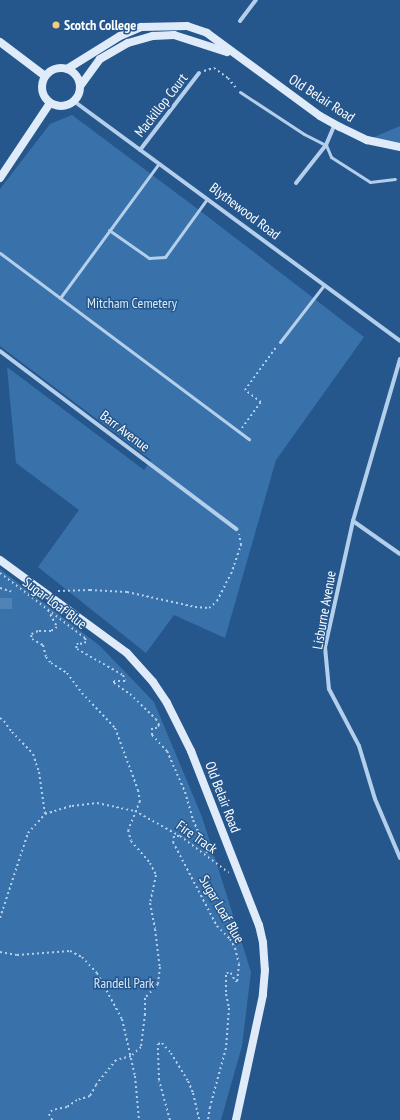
<!DOCTYPE html>
<style>
body{margin:0}
#map{position:relative;width:400px;height:1120px;overflow:hidden;background:#25578d;font-family:"PT Sans Narrow",sans-serif}
div>[style]{position:absolute}
.green>*{inset:0;background:#3972aa}
.building>*{inset:0;background:#5183b6}
.path>*{height:2px;margin-top:-1px;transform-origin:0;background:repeating-linear-gradient(90deg,#b4cfeb 0 2px,transparent 0 5px)}
.lane>*{height:3px;margin:-1.5px;padding:0 1.5px;transform-origin:1.5px;border-radius:1.5px;background:#b4cfeb}
.street>*{height:4px;margin:-2px;padding:0 2px;transform-origin:2px;border-radius:2px;background:#b4cfeb}
.secondary>*{height:8px;margin:-4px;padding:0 4px;transform-origin:4px;border-radius:4px;background:#dfebf9}
.secondary>.ring{margin:-4px;padding:0;box-sizing:content-box;background:none;border:8px solid #dfebf9;border-radius:50%}
.dots>*{width:11px;height:11px;translate:-50% -50%;box-sizing:border-box;border:2px solid #25578d;border-radius:50%}
span{translate:-50% -50%;white-space:nowrap;text-align:center;line-height:1.15;-webkit-text-stroke:3px #25578d;paint-order:stroke}
.poi-label{font-size:14px;color:#fff;font-weight:700}
.left{translate:0 -50%;text-align:left}
.street-label{font-size:14px;color:#fff}
.park-label{font-size:14px;color:#d9e9f8}
</style>
<div id="map">
<div class="green">
<i style="clip-path:polygon(72px 115px,199px 210px,364px 337px,276px 460px,225px 638px,174px 615px,146px 653px,38px 567px,79px 510px,16px 463px,7px 367px,144px 470px,151px 460px,0 346px,0 189px,50px 124px)"></i>
<i style="clip-path:polygon(400px 126px,400px 147px,367px 140px)"></i>
<i style="clip-path:polygon(0 569px,100px 646px,154px 702px,202px 817px,251px 972px,242px 1046px,221px 1120px,0 1120px)"></i>
</div>
<div class="building">
<i style="clip-path:polygon(0 598px,12px 598px,12px 609px,0 609px)"></i>
</div>
<div class="path">
<i style="left:204px;top:71px;width:10px;rotate:-17deg"></i>
<i style="left:214px;top:68px;width:17px;rotate:36deg"></i>
<i style="left:228px;top:78px;width:14px;rotate:51deg"></i>
<i style="left:242px;top:428px;width:32px;rotate:-54deg"></i>
<i style="left:261px;top:402px;width:20px;rotate:-143deg"></i>
<i style="left:245px;top:390px;width:54px;rotate:-54deg"></i>
<i style="left:0;top:573px;width:107px;rotate:37.4deg"></i>
<i style="left:85px;top:638px;width:4px;rotate:76deg"></i>
<i style="left:86px;top:642px;width:4px;rotate:153deg"></i>
<i style="left:82px;top:644px;width:4px;rotate:-166deg"></i>
<i style="left:78px;top:643px;width:4px;rotate:124deg"></i>
<i style="left:76px;top:646px;width:3px;rotate:72deg"></i>
<i style="left:77px;top:649px;width:53px;rotate:29.5deg"></i>
<i style="left:123px;top:675px;width:6px;rotate:72deg"></i>
<i style="left:125px;top:681px;width:11px;rotate:180deg"></i>
<i style="left:114px;top:681px;width:2px;rotate:90deg"></i>
<i style="left:114px;top:683px;width:19px;rotate:35deg"></i>
<i style="left:130px;top:694px;width:36px;rotate:44deg"></i>
<i style="left:156px;top:719px;width:7px;rotate:63deg"></i>
<i style="left:159px;top:725px;width:4px;rotate:124deg"></i>
<i style="left:157px;top:728px;width:5px;rotate:180deg"></i>
<i style="left:152px;top:728px;width:7px;rotate:90deg"></i>
<i style="left:152px;top:735px;width:22px;rotate:47deg"></i>
<i style="left:167px;top:751px;width:45px;rotate:66.3deg"></i>
<i style="left:185px;top:792px;width:29px;rotate:74deg"></i>
<i style="left:193px;top:820px;width:34px;rotate:66deg"></i>
<i style="left:207px;top:851px;width:4px;rotate:104deg"></i>
<i style="left:0;top:588px;width:14px;rotate:17deg"></i>
<i style="left:58px;top:591px;width:32px;rotate:-2deg"></i>
<i style="left:90px;top:590px;width:37px;rotate:3deg"></i>
<i style="left:127px;top:592px;width:70px;rotate:12.4deg"></i>
<i style="left:195px;top:607px;width:14px;rotate:4deg"></i>
<i style="left:209px;top:608px;width:11px;rotate:-41deg"></i>
<i style="left:217px;top:601px;width:30px;rotate:-63deg"></i>
<i style="left:231px;top:574px;width:31px;rotate:-71deg"></i>
<i style="left:241px;top:545px;width:11px;rotate:-100deg"></i>
<i style="left:48px;top:610px;width:19px;rotate:62deg"></i>
<i style="left:57px;top:627px;width:7px;rotate:146deg"></i>
<i style="left:51px;top:631px;width:13px;rotate:180deg"></i>
<i style="left:38px;top:631px;width:5px;rotate:158deg"></i>
<i style="left:33px;top:633px;width:3px;rotate:135deg"></i>
<i style="left:31px;top:635px;width:4px;rotate:76deg"></i>
<i style="left:32px;top:639px;width:13px;rotate:29deg"></i>
<i style="left:43px;top:645px;width:12px;rotate:76deg"></i>
<i style="left:46px;top:657px;width:8px;rotate:50deg"></i>
<i style="left:51px;top:663px;width:19px;rotate:32deg"></i>
<i style="left:67px;top:673px;width:25px;rotate:53deg"></i>
<i style="left:82px;top:693px;width:48px;rotate:46.7deg"></i>
<i style="left:115px;top:728px;width:66px;rotate:69.6deg"></i>
<i style="left:138px;top:790px;width:11px;rotate:80deg"></i>
<i style="left:140px;top:801px;width:31px;rotate:112deg"></i>
<i style="left:128px;top:830px;width:11px;rotate:75deg"></i>
<i style="left:131px;top:841px;width:29px;rotate:49deg"></i>
<i style="left:150px;top:863px;width:13px;rotate:63deg"></i>
<i style="left:156px;top:875px;width:29px;rotate:102deg"></i>
<i style="left:150px;top:903px;width:26px;rotate:79deg"></i>
<i style="left:155px;top:929px;width:38px;rotate:83deg"></i>
<i style="left:160px;top:967px;width:17px;rotate:97deg"></i>
<i style="left:158px;top:984px;width:19px;rotate:133deg"></i>
<i style="left:145px;top:998px;width:16px;rotate:90deg"></i>
<i style="left:145px;top:1014px;width:33px;rotate:97deg"></i>
<i style="left:141px;top:1047px;width:13px;rotate:138deg"></i>
<i style="left:131px;top:1056px;width:16px;rotate:165deg"></i>
<i style="left:116px;top:1060px;width:32px;rotate:129deg"></i>
<i style="left:96px;top:1085px;width:13px;rotate:119deg"></i>
<i style="left:90px;top:1096px;width:14px;rotate:163deg"></i>
<i style="left:77px;top:1100px;width:12px;rotate:145deg"></i>
<i style="left:67px;top:1107px;width:15px;rotate:169deg"></i>
<i style="left:52px;top:1110px;width:5px;rotate:127deg"></i>
<i style="left:49px;top:1114px;width:7px;rotate:63deg"></i>
<i style="left:0;top:718px;width:5px;rotate:37deg"></i>
<i style="left:4px;top:721px;width:14px;rotate:54deg"></i>
<i style="left:12px;top:732px;width:30px;rotate:46deg"></i>
<i style="left:33px;top:754px;width:19px;rotate:72deg"></i>
<i style="left:39px;top:772px;width:42px;rotate:81.9deg"></i>
<i style="left:179px;top:836px;width:5px;rotate:180deg"></i>
<i style="left:174px;top:836px;width:6px;rotate:99deg"></i>
<i style="left:173px;top:842px;width:95px;rotate:62.4deg"></i>
<i style="left:217px;top:926px;width:18px;rotate:45deg"></i>
<i style="left:230px;top:939px;width:10px;rotate:61deg"></i>
<i style="left:235px;top:948px;width:16px;rotate:76deg"></i>
<i style="left:239px;top:964px;width:18px;rotate:96deg"></i>
<i style="left:237px;top:982px;width:4px;rotate:-135deg"></i>
<i style="left:234px;top:979px;width:5px;rotate:-112deg"></i>
<i style="left:232px;top:974px;width:4px;rotate:-153deg"></i>
<i style="left:228px;top:972px;width:4px;rotate:124deg"></i>
<i style="left:226px;top:975px;width:19px;rotate:90deg"></i>
<i style="left:226px;top:994px;width:14px;rotate:78deg"></i>
<i style="left:229px;top:1008px;width:40px;rotate:94.3deg"></i>
<i style="left:226px;top:1048px;width:61px;rotate:105.2deg"></i>
<i style="left:210px;top:1107px;width:13px;rotate:99deg"></i>
<i style="left:0;top:918px;width:89px;rotate:-71.8deg"></i>
<i style="left:28px;top:833px;width:25px;rotate:-48deg"></i>
<i style="left:45px;top:814px;width:28px;rotate:-17deg"></i>
<i style="left:72px;top:806px;width:25px;rotate:-7deg"></i>
<i style="left:97px;top:803px;width:39px;rotate:12deg"></i>
<i style="left:135px;top:811px;width:51px;rotate:29.1deg"></i>
<i style="left:180px;top:836px;width:61px;rotate:37.1deg"></i>
<i style="left:0;top:952px;width:17px;rotate:10deg"></i>
<i style="left:17px;top:955px;width:53px;rotate:-4.3deg"></i>
<i style="left:70px;top:951px;width:13px;rotate:27deg"></i>
<i style="left:82px;top:957px;width:22px;rotate:47deg"></i>
<i style="left:97px;top:973px;width:52px;rotate:61.5deg"></i>
<i style="left:122px;top:1019px;width:58px;rotate:77.2deg"></i>
<i style="left:135px;top:1076px;width:44px;rotate:84.8deg"></i>
<i style="left:170px;top:1120px;width:41px;rotate:-105.4deg"></i>
<i style="left:159px;top:1080px;width:36px;rotate:-92deg"></i>
<i style="left:158px;top:1044px;width:4px;rotate:-14deg"></i>
<i style="left:162px;top:1043px;width:13px;rotate:48deg"></i>
<i style="left:171px;top:1053px;width:33px;rotate:59deg"></i>
<i style="left:188px;top:1081px;width:13px;rotate:67deg"></i>
<i style="left:193px;top:1093px;width:28px;rotate:77deg"></i>
</div>
<div class="lane">
<i style="left:240px;top:92px;width:77px;rotate:33.3deg"></i>
<i style="left:304px;top:134px;width:25px;rotate:27deg"></i>
<i style="left:326px;top:145px;width:13px;rotate:67deg"></i>
<i style="left:331px;top:157px;width:46px;rotate:32.7deg"></i>
<i style="left:370px;top:182px;width:25px;rotate:-7deg"></i>
<i style="left:109px;top:230px;width:49px;rotate:35deg"></i>
<i style="left:149px;top:258px;width:16px;rotate:-4deg"></i>
<i style="left:165px;top:257px;width:72px;rotate:-54.1deg"></i>
<i style="left:0;top:253px;width:311px;rotate:36.8deg"></i>
<i style="left:60px;top:298px;width:167px;rotate:-53.7deg"></i>
<i style="left:280px;top:342px;width:72px;rotate:-52.3deg"></i>
</div>
<div class="street">
<i style="left:240px;top:21px;width:26px;rotate:-53deg"></i>
<i style="left:75px;top:102px;width:403px;rotate:36.3deg"></i>
<i style="left:140px;top:150px;width:97px;rotate:-52.5deg"></i>
<i style="left:296px;top:183px;width:48px;rotate:-51.7deg"></i>
<i style="left:326px;top:145px;width:23px;rotate:-67deg"></i>
<i style="left:0;top:351px;width:296px;rotate:37deg"></i>
<i style="left:400px;top:359px;width:169px;rotate:106.2deg"></i>
<i style="left:353px;top:521px;width:129px;rotate:102.5deg"></i>
<i style="left:325px;top:647px;width:42px;rotate:84.6deg"></i>
<i style="left:329px;top:689px;width:64px;rotate:62.2deg"></i>
<i style="left:359px;top:746px;width:55px;rotate:73.2deg"></i>
<i style="left:375px;top:799px;width:64px;rotate:67deg"></i>
<i style="left:353px;top:521px;width:57px;rotate:35.1deg"></i>
</div>
<div class="secondary">
<i style="left:0;top:42px;width:56px;rotate:37.1deg"></i>
<i class="ring" style="left:42px;top:68px;width:30px;height:30px"></i>
<i style="left:67px;top:69px;width:62px;rotate:-31.9deg"></i>
<i style="left:120px;top:36px;width:23px;rotate:-23deg"></i>
<i style="left:141px;top:27px;width:46px;rotate:-1.2deg"></i>
<i style="left:187px;top:26px;width:21px;rotate:19deg"></i>
<i style="left:207px;top:33px;width:140px;rotate:36.3deg"></i>
<i style="left:320px;top:116px;width:23px;rotate:29deg"></i>
<i style="left:340px;top:127px;width:30px;rotate:26deg"></i>
<i style="left:367px;top:140px;width:34px;rotate:12deg"></i>
<i style="left:81px;top:85px;width:32px;rotate:-54deg"></i>
<i style="left:100px;top:59px;width:32px;rotate:-30deg"></i>
<i style="left:128px;top:43px;width:26px;rotate:-16deg"></i>
<i style="left:153px;top:36px;width:21px;rotate:-3deg"></i>
<i style="left:174px;top:35px;width:56px;rotate:17.8deg"></i>
<i style="left:0;top:178px;width:90px;rotate:-56.3deg"></i>
<i style="left:0;top:560px;width:157px;rotate:36.2deg"></i>
<i style="left:127px;top:653px;width:39px;rotate:48deg"></i>
<i style="left:153px;top:682px;width:25px;rotate:56deg"></i>
<i style="left:167px;top:703px;width:54px;rotate:63.4deg"></i>
<i style="left:191px;top:751px;width:187px;rotate:68.7deg"></i>
<i style="left:259px;top:925px;width:18px;rotate:77deg"></i>
<i style="left:263px;top:943px;width:27px;rotate:86deg"></i>
<i style="left:265px;top:970px;width:25px;rotate:95deg"></i>
<i style="left:263px;top:995px;width:128px;rotate:102.2deg"></i>
</div>
<div class="dots">
<i style="left:56px;top:25px;background:#f4cb79"></i>
</div>
<div class="poi-label">
<span class="left" style="left:64px;top:25px">Scotch College</span>
</div>
<div class="street-label">
<span style="left:322px;top:98px;rotate:33deg">Old Belair Road</span>
<span style="left:161px;top:105px;rotate:-52deg">Mackillop Court</span>
<span style="left:245px;top:211px;rotate:37deg">Blythewood Road</span>
<span style="left:125px;top:431px;rotate:37deg">Barr Avenue</span>
<span style="left:55px;top:603px;rotate:37deg">Sugar Loaf Blue</span>
<span style="left:324px;top:610px;rotate:-80deg">Lisburne Avenue</span>
<span style="left:223px;top:797px;rotate:69deg">Old Belair Road</span>
<span style="left:197px;top:837px;rotate:35deg">Fire Track</span>
<span style="left:222px;top:909px;rotate:60deg">Sugar Loaf Blue</span>
</div>
<div class="park-label">
<span style="left:132px;top:303px">Mitcham Cemetery</span>
<span style="left:124px;top:983px">Randell Park</span>
</div>
</div>
